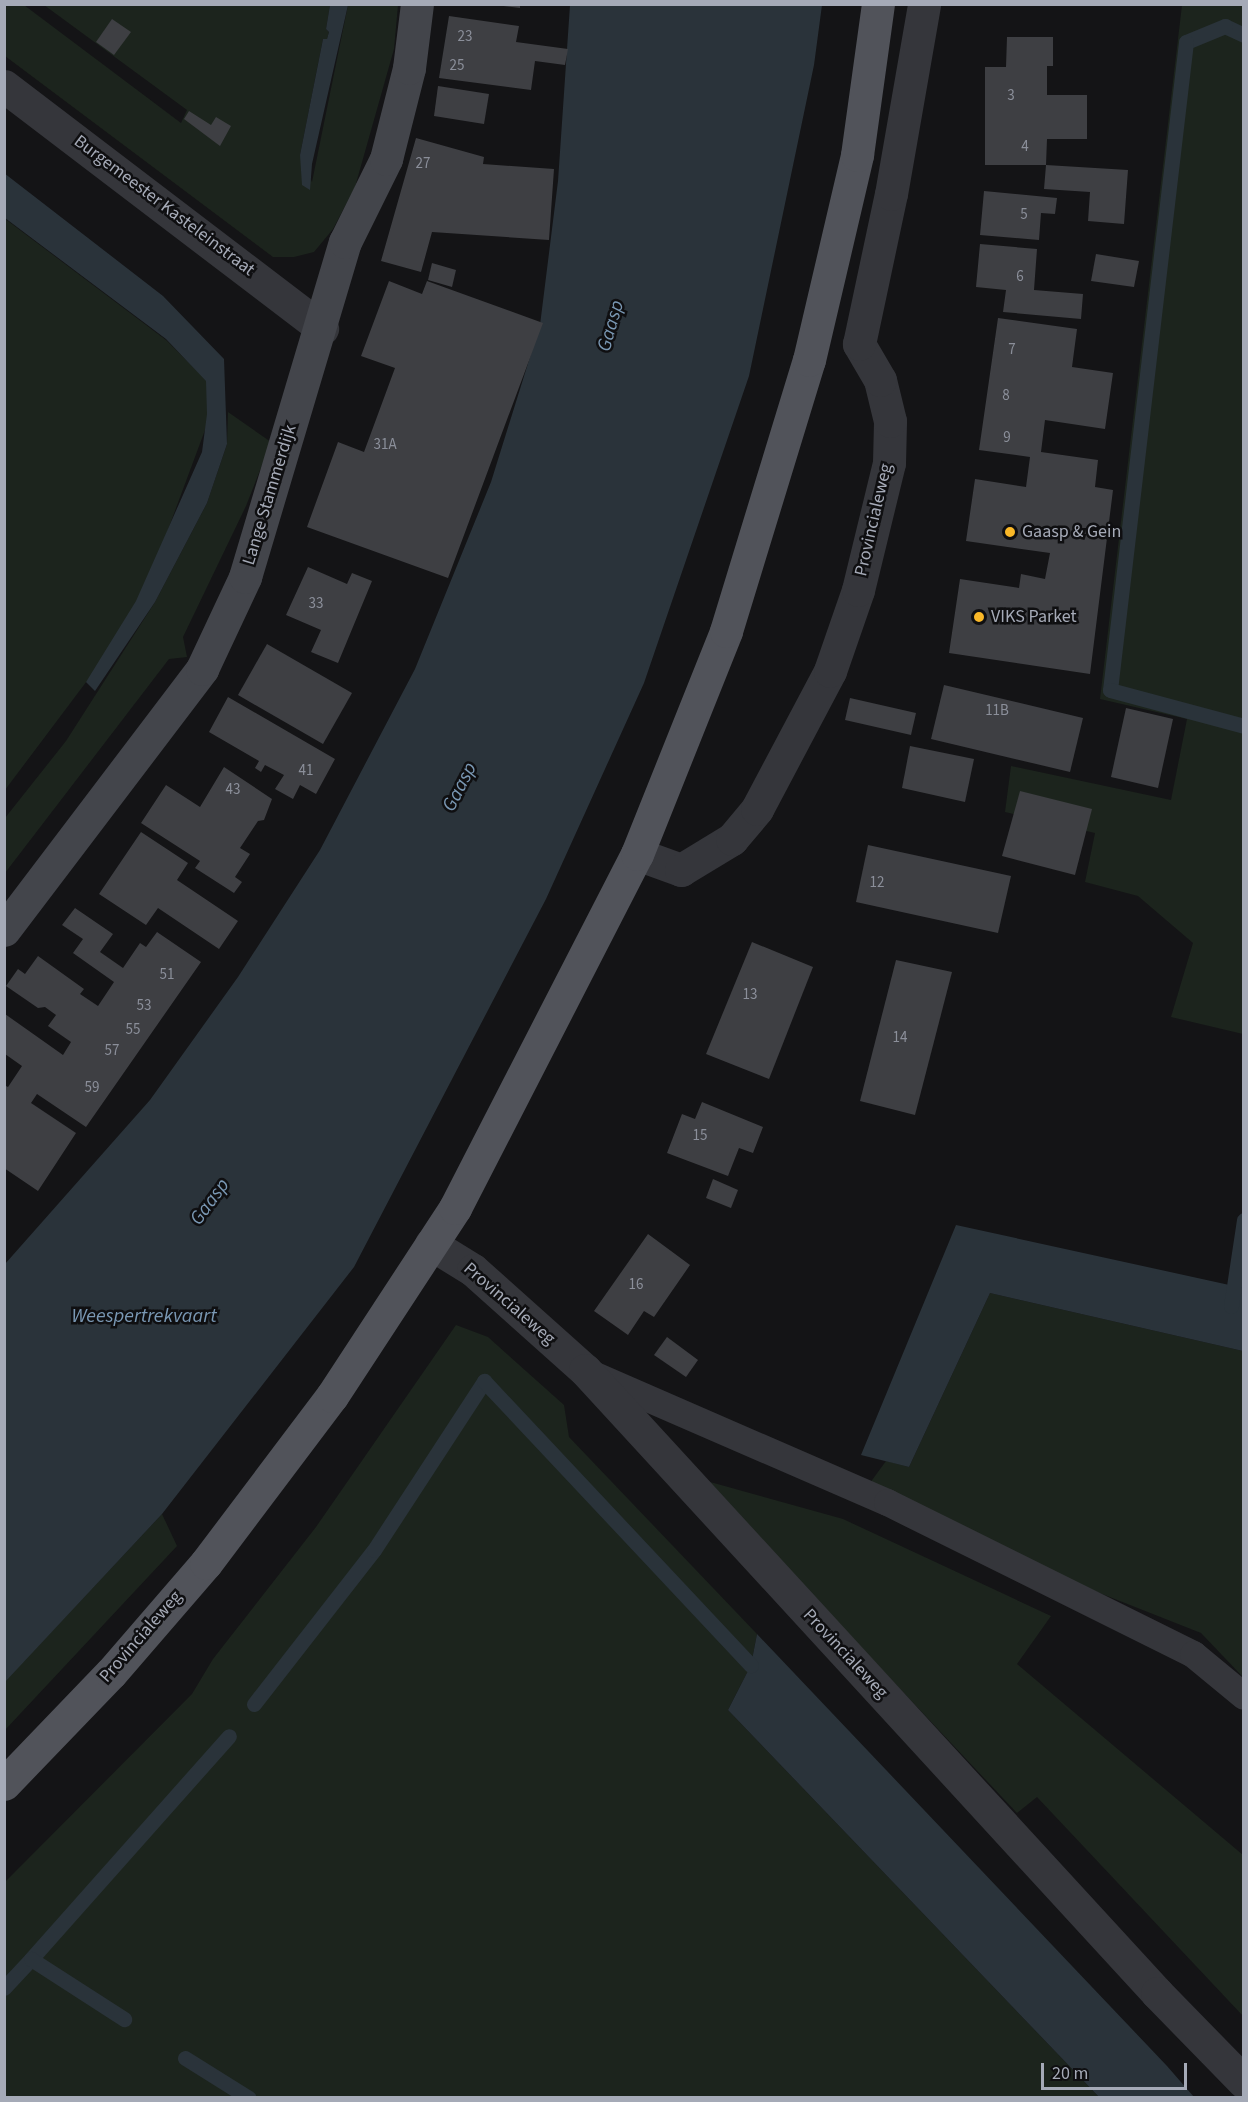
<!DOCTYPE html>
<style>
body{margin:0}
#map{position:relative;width:1248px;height:2102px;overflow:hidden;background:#141416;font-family:"Source Sans 3",sans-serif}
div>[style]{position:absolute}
.green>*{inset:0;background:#1c241d}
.water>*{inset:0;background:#2a333a}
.stream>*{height:15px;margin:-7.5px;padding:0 7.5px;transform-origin:7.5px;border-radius:7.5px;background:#2a333a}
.building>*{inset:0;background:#3e3f43}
.lane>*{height:27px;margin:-13.5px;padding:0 13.5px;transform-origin:13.5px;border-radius:13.5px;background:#35363b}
.street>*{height:33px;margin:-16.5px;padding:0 16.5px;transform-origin:16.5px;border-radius:16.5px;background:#35363b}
.secondary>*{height:33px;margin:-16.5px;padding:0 16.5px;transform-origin:16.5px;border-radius:16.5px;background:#43454b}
.primary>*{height:33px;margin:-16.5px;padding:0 16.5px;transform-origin:16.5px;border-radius:16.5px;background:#51535a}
.dots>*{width:16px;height:16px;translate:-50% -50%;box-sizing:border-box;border:3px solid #0f0f11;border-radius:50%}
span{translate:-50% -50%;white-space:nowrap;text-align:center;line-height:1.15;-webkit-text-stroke:5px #0f0f11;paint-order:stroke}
.number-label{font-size:15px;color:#8b8f9a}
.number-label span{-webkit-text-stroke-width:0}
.street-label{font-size:18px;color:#a5aab7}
.poi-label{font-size:18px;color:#a5aab7}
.left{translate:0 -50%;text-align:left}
.water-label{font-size:20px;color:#7a98b4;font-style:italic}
.frame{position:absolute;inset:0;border:6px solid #a5aab7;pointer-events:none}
.scale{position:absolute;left:1041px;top:2063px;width:146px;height:27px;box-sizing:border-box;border:3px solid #a5aab7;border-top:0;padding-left:8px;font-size:18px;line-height:21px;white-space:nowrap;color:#a5aab7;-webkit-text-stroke:4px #0f0f11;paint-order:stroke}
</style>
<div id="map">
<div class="green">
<i style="clip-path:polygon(4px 5px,24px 5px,181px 123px,187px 110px,44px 5px,330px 5px,326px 29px,329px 32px,327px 39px,323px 39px,300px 155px,312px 182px,348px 5px,398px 5px,394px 49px,355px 187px,333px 229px,314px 252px,294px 257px,273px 257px,5px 56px)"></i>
<i style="clip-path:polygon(1182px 5px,1243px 5px,1243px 1034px,1171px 1017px,1193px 943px,1138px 896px,1085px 882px,1095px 833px,1005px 812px,1011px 766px,1171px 800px,1187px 719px,1100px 699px)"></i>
<i style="clip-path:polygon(4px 218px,166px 340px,206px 380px,221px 387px,166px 535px,123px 633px,5px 790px)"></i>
<i style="clip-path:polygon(228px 412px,271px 442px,246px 506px,183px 637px,187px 657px,169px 659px,5px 873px,5px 818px,66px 741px,155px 602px,207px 503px,227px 444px)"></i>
<i style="clip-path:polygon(990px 1293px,1243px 1351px,1242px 1676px,1201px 1633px,859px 1498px,886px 1461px,909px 1467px)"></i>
<i style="clip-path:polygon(456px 1325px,488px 1337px,564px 1405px,569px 1437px,757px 1634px,751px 1665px,728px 1710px,1099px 2097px,5px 2098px,5px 1882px,192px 1694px,213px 1659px,316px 1527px)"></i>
<i style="clip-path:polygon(703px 1480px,843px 1519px,1051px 1616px,1017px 1664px,1243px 1855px,1243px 2016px,1037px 1797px,1017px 1813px)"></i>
<i style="clip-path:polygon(162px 1514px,177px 1546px,5px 1730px,4px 1682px)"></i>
</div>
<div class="water">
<i style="clip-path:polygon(330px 5px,348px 5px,312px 164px,310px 190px,302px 185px,300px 155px,323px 39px,327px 39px,329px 32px,326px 29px)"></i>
<i style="clip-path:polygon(570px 5px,822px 5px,814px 65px,749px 376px,644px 683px,546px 899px,354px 1267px,162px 1514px,5px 1682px,5px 1264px,150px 1100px,238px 977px,320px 850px,415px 669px,491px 482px,540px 325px,558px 181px)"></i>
<i style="clip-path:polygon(4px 173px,163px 296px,224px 359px,227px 444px,207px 503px,155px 602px,95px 691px,86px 682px,136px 601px,202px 452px,207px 414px,206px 381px,166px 339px,5px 218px)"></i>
<i style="clip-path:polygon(956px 1225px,1243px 1288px,1243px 1351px,990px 1293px,909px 1467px,861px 1455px)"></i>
<i style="clip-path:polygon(757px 1634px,1167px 2066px,1194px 2097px,1099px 2097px,728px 1710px,751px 1665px)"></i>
</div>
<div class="stream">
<i style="left:1244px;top:35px;width:21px;rotate:-155deg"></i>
<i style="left:1225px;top:26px;width:42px;rotate:157.7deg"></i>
<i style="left:1186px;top:42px;width:652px;rotate:96.69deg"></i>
<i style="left:1110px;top:690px;width:139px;rotate:15deg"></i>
<i style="left:1231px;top:1306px;width:87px;rotate:-81.4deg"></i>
<i style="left:254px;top:1704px;width:195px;rotate:-52.1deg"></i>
<i style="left:374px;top:1550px;width:202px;rotate:-56.9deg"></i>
<i style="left:484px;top:1381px;width:390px;rotate:46.8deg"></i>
<i style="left:31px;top:1959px;width:298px;rotate:-48.4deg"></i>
<i style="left:4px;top:1988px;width:40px;rotate:-47deg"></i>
<i style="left:31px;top:1959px;width:111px;rotate:32.8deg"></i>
<i style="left:185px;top:2058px;width:75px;rotate:32deg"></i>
</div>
<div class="building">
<i style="clip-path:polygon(486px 4px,520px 4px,520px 8px)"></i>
<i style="clip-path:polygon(449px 16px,519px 26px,516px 42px,568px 49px,565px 65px,535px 61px,531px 90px,439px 78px)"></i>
<i style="clip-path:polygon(112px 19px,131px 32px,114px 55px,96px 42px)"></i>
<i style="clip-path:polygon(1007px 37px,1053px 37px,1053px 66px,1047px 66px,1047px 95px,1087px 95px,1087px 139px,1047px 139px,1046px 165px,985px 165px,985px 67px,1006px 67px)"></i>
<i style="clip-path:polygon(438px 86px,489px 94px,484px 124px,434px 116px)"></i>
<i style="clip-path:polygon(189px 111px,211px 125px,216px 117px,231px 126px,220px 146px,184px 119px)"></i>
<i style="clip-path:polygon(416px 138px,484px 157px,483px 164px,554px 169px,549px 240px,432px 232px,421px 272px,381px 261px)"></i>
<i style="clip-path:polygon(1046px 165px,1128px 170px,1124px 224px,1088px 221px,1090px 192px,1044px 189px)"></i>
<i style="clip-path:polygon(984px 191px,1057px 198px,1055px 214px,1041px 213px,1039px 240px,980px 235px)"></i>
<i style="clip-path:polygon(980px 244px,1037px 249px,1034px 290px,1083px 294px,1081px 319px,1003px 312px,1006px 290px,976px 287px)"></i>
<i style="clip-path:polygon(1096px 254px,1139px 261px,1134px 287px,1091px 281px)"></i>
<i style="clip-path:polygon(432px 263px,456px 270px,452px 287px,428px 280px)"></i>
<i style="clip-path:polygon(389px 281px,422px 294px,427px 281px,543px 323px,448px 578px,307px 527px,338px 442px,364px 452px,395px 368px,361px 356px)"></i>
<i style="clip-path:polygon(998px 318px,1077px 329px,1072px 367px,1113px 373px,1105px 429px,1045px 420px,1041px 452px,1098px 460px,1095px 487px,1113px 490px,1090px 674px,949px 653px,960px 579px,1019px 588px,1021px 574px,1045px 579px,1050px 553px,966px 541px,975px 479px,1026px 487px,1030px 457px,979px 450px)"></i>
<i style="clip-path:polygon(308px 567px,347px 584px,352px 573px,372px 581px,338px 663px,311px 652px,321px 630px,286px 615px)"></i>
<i style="clip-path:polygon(267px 644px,352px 693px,323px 744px,238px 695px)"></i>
<i style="clip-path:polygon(944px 685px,1083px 718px,1070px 772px,931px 739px)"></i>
<i style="clip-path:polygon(228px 697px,335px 759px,316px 794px,300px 785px,293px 799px,275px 789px,284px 775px,265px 765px,261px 772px,255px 768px,259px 761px,209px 732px)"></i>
<i style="clip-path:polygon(850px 698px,916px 713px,911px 735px,845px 720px)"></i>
<i style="clip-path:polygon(1126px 708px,1173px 719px,1158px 788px,1111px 777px)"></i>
<i style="clip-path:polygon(910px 746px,974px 759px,965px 802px,902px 788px)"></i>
<i style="clip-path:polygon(224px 767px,272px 799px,264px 820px,258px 821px,240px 848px,250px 854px,235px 877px,242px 882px,234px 893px,195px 868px,200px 861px,141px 823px,166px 785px,200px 807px)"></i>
<i style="clip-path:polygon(1020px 791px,1092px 809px,1075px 875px,1002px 856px)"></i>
<i style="clip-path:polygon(141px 832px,188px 863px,177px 880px,238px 921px,219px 949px,158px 908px,146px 925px,99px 894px)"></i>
<i style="clip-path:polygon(868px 845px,1011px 876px,998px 933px,856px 902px)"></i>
<i style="clip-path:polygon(75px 908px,113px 934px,100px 952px,123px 968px,140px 943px,146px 947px,157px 932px,201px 962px,86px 1127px,37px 1094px,31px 1103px,76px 1133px,38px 1191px,4px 1168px,4px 1085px,8px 1087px,22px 1066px,5px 1054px,5px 1014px,63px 1055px,71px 1042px,48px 1026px,56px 1015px,45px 1007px,38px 1008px,6px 986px,18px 969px,25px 974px,38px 956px,84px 989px,80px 994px,98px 1006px,114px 982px,73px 953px,83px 939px,62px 925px)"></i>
<i style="clip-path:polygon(752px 942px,813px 967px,769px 1079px,706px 1054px)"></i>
<i style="clip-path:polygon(896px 960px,952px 972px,915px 1115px,860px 1101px)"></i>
<i style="clip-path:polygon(702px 1102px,763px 1127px,753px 1153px,739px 1148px,728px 1176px,667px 1153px,682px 1114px,695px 1119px)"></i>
<i style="clip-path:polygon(713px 1179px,738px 1190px,731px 1208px,706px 1198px)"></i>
<i style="clip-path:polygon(648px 1234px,690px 1265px,654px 1317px,644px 1311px,628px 1335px,594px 1311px)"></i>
<i style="clip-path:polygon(667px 1337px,698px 1360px,686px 1377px,654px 1355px)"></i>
</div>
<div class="lane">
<i style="left:590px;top:1373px;width:324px;rotate:23.5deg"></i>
<i style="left:887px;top:1502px;width:342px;rotate:26.4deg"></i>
<i style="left:1193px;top:1654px;width:66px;rotate:39.5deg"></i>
</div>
<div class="street">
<i style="left:4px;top:86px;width:400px;rotate:37.3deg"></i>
<i style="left:637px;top:854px;width:47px;rotate:20deg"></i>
<i style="left:681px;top:870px;width:60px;rotate:-31.3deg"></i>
<i style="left:732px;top:839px;width:39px;rotate:-50deg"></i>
<i style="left:757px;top:809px;width:156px;rotate:-62.1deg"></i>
<i style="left:830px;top:671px;width:86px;rotate:-70.9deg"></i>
<i style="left:858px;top:590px;width:131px;rotate:-76.3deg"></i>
<i style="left:889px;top:463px;width:42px;rotate:-88.6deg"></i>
<i style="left:890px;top:421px;width:42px;rotate:-103.7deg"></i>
<i style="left:880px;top:380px;width:42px;rotate:-120.3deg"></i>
<i style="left:859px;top:344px;width:153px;rotate:-78deg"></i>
<i style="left:891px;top:194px;width:193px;rotate:-80.1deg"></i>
<i style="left:431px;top:1244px;width:49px;rotate:31.8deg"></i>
<i style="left:473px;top:1270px;width:150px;rotate:41.8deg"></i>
<i style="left:585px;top:1370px;width:846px;rotate:47.44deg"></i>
<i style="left:1157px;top:1993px;width:124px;rotate:45.7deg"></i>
</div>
<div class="secondary">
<i style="left:4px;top:930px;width:328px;rotate:-52.8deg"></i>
<i style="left:202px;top:669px;width:102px;rotate:-64.9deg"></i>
<i style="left:245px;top:577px;width:350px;rotate:-73.4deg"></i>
<i style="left:345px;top:242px;width:93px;rotate:-63.7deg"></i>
<i style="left:386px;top:159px;width:94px;rotate:-75.8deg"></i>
<i style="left:409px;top:68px;width:64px;rotate:-82.9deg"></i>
</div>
<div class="primary">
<i style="left:4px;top:1784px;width:154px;rotate:-46.1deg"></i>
<i style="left:111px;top:1673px;width:145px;rotate:-49.2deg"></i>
<i style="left:206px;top:1563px;width:209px;rotate:-53deg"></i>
<i style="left:332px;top:1396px;width:225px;rotate:-56.8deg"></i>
<i style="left:455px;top:1208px;width:398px;rotate:-62.8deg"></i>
<i style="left:637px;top:854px;width:240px;rotate:-68.2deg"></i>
<i style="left:726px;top:631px;width:283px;rotate:-73deg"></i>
<i style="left:809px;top:360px;width:211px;rotate:-76.8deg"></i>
<i style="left:857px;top:155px;width:152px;rotate:-82.1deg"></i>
</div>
<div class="dots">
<i style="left:1010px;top:532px;background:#fab828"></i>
<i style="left:979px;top:617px;background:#fab828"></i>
</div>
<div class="number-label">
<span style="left:465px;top:37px">23</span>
<span style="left:457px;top:66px">25</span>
<span style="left:1011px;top:96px">3</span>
<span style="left:1025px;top:147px">4</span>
<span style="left:423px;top:164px">27</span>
<span style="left:1024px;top:215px">5</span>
<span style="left:1020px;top:277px">6</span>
<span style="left:1012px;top:350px">7</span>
<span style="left:1006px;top:396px">8</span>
<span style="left:1007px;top:438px">9</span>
<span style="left:385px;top:445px">31A</span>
<span style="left:316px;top:604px">33</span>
<span style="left:997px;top:711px">11B</span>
<span style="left:306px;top:771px">41</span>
<span style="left:233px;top:790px">43</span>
<span style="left:877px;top:883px">12</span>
<span style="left:167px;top:975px">51</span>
<span style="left:750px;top:995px">13</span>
<span style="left:144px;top:1006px">53</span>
<span style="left:133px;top:1030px">55</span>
<span style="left:900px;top:1038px">14</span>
<span style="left:112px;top:1051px">57</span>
<span style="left:92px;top:1088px">59</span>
<span style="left:700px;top:1136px">15</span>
<span style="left:636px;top:1285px">16</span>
</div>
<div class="street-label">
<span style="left:164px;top:206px;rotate:37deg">Burgemeester Kasteleinstraat</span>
<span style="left:270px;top:495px;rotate:-73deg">Lange Stammerdijk</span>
<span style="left:874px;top:520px;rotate:-77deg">Provincialeweg</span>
<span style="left:509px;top:1304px;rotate:41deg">Provincialeweg</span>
<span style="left:141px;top:1637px;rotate:-49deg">Provincialeweg</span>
<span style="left:845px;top:1654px;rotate:47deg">Provincialeweg</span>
</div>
<div class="poi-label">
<span class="left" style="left:1022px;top:532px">Gaasp &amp; Gein</span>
<span class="left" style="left:991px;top:617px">VIKS Parket</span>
</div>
<div class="water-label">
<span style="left:611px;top:326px;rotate:-74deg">Gaasp</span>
<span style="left:460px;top:787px;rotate:-63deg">Gaasp</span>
<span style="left:210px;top:1202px;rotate:-54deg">Gaasp</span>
<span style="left:144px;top:1316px">Weespertrekvaart</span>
</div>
<div class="frame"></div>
<div class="scale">20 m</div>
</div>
